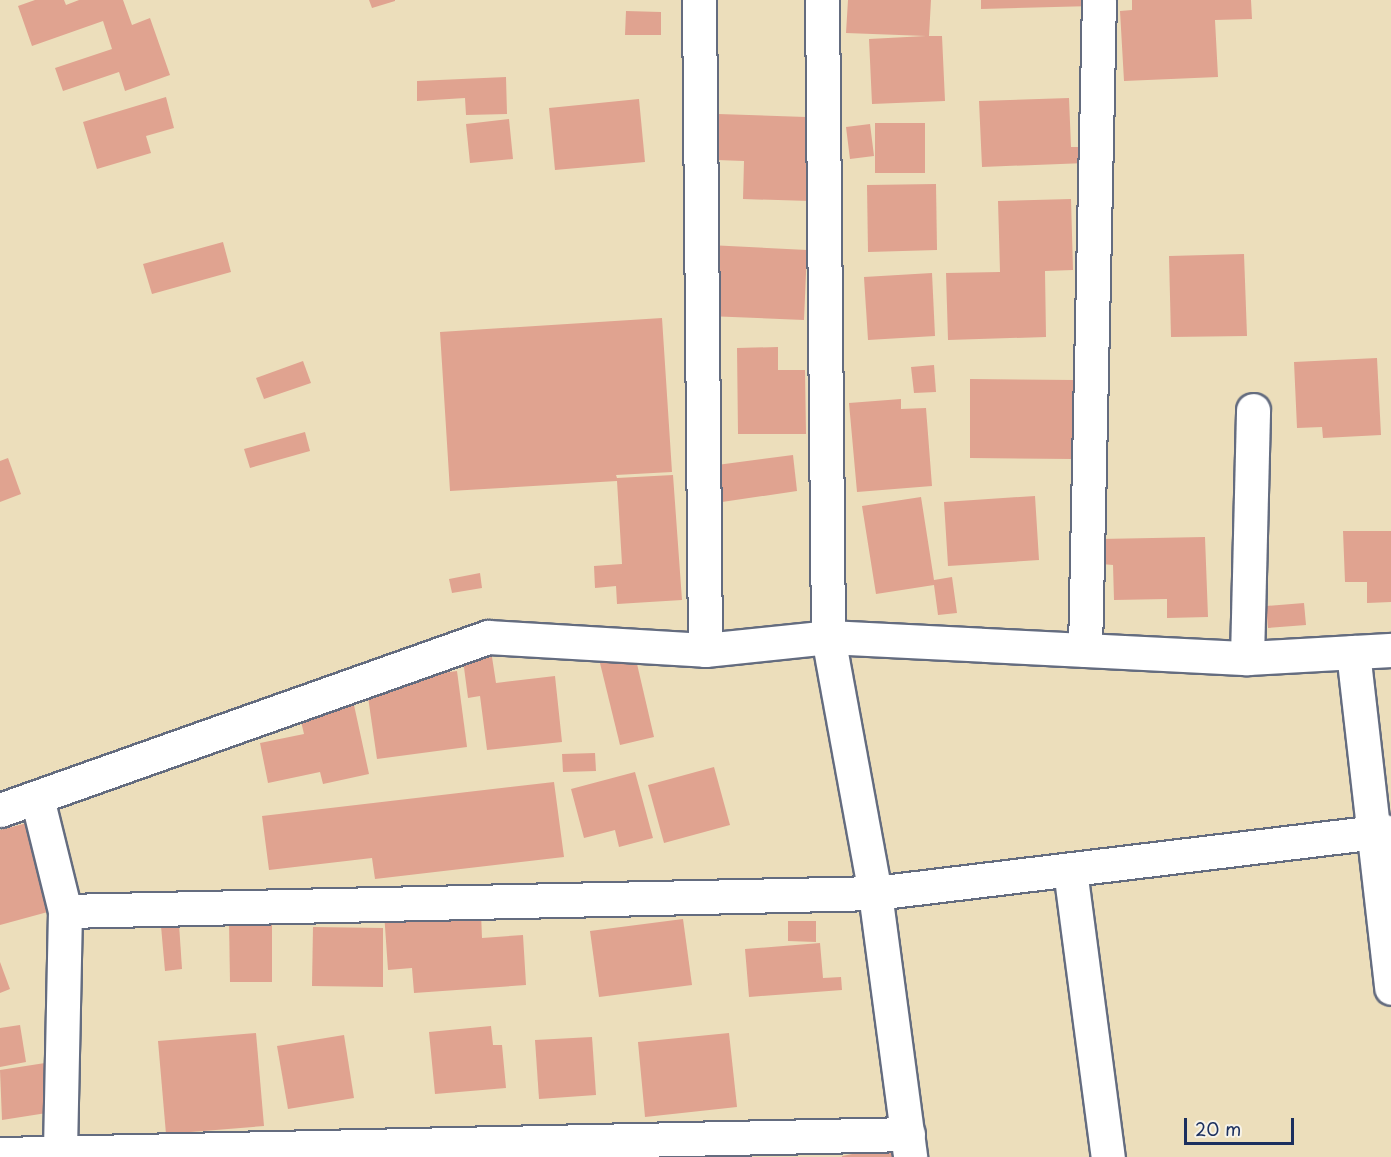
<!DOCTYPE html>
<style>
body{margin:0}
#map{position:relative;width:1391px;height:1157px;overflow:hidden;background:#ecdebb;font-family:"Playpen Sans",sans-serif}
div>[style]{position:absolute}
.building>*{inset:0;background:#e0a390}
.roads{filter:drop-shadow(2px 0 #646c7f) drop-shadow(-2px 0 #646c7f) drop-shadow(0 2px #646c7f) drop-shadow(0 -2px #646c7f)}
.minor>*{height:33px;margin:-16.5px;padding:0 16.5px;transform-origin:16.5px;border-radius:16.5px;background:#fff}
span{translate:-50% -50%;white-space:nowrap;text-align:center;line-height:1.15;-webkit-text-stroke:6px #f7f3e8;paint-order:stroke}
.scale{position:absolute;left:1184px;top:1118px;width:110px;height:27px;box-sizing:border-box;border:3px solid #1b2f5e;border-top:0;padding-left:8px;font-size:18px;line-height:21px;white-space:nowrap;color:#1b2f5e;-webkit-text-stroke:4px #f7f3e8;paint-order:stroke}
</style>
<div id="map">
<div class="building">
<i style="clip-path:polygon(35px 0,64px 0,66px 5px,79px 0,123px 0,132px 25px,150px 18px,170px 75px,125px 91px,119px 72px,63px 91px,55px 68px,112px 49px,103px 21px,32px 46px,18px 6px)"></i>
<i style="clip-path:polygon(369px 0,395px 0,395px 1px,372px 8px)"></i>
<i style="clip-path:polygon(848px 0,931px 0,929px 36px,942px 36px,945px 101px,872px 104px,869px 39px,926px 36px,846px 33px)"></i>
<i style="clip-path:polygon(981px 0,1093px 0,1093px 6px,981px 9px)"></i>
<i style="clip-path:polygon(1132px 0,1251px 0,1252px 19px,1215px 20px,1218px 77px,1124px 81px,1120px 11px,1132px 10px)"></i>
<i style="clip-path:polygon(626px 11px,661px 12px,661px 35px,625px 35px)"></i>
<i style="clip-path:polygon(506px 77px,507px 114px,466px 115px,465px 98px,417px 101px,417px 81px)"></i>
<i style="clip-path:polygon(166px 97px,174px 128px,146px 136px,151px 153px,97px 169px,83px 122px)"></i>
<i style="clip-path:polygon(1069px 98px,1071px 147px,1085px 147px,1086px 163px,982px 167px,979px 101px)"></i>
<i style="clip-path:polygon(639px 99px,645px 162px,555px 170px,549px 108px)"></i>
<i style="clip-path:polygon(718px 114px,806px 117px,806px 160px,812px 161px,810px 201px,743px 199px,744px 161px,717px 160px)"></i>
<i style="clip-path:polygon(509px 119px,513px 159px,470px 163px,466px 124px)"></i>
<i style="clip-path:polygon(875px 123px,925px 123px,925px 173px,875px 173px)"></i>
<i style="clip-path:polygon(870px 124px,874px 156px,850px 159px,846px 127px)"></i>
<i style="clip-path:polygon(936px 184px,937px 250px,868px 252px,867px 185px)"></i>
<i style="clip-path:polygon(1071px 199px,1073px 270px,1045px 271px,1046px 337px,948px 340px,946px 273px,1000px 272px,998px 201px)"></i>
<i style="clip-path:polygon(223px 242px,231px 272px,152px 294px,143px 264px)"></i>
<i style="clip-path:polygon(709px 245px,807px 250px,804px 320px,707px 316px)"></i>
<i style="clip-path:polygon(1244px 254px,1247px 336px,1171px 337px,1169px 256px)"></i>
<i style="clip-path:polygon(932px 273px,935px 336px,868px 340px,864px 277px)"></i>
<i style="clip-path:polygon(662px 318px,672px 472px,616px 475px,617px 478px,673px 475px,682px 600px,617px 604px,616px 586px,595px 588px,594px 566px,622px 564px,617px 481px,450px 491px,440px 332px)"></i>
<i style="clip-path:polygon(778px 347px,778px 370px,805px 370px,806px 434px,738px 434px,737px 348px)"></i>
<i style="clip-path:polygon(1377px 358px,1381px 435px,1323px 438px,1322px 427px,1297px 428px,1294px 362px)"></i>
<i style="clip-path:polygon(303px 361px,311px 383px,264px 399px,256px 378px)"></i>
<i style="clip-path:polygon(934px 365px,936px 392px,914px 393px,911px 367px)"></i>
<i style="clip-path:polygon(970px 379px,1074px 380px,1073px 459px,970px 458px)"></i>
<i style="clip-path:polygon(901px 399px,901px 409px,926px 408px,932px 486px,857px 492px,849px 403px)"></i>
<i style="clip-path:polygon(305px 432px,310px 451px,250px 468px,244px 449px)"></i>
<i style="clip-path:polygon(793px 455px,797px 491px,722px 502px,717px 465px)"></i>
<i style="clip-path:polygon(8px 458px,21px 494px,0 502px,0 461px)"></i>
<i style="clip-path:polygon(1035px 496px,1039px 560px,948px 566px,944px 502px)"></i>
<i style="clip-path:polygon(921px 497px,934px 580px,952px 577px,957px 613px,938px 615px,934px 585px,876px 594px,862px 506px)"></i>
<i style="clip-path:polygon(1343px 531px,1391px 531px,1391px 602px,1367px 603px,1367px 582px,1345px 582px)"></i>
<i style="clip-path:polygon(1205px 537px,1208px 617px,1167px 618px,1167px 599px,1114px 600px,1113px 565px,1101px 564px,1100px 539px)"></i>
<i style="clip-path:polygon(480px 573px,482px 588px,452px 593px,449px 579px)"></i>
<i style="clip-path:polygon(1304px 603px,1306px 625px,1268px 628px,1266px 606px)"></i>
<i style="clip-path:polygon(634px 651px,654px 737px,620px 745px,599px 659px)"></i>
<i style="clip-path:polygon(492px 657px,496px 683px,555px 676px,562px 742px,487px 750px,480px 696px,468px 698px,463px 660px)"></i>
<i style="clip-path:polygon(457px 671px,467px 747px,377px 759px,366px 683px)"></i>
<i style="clip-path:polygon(354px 705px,369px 774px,323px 784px,320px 772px,268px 783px,260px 743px,304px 734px,300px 717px)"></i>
<i style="clip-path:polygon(595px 753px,596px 771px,563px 772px,562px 754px)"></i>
<i style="clip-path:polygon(714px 767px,730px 825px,664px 843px,648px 785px)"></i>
<i style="clip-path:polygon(635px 772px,653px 838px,619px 847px,615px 830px,584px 838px,571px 789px)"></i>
<i style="clip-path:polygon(554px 782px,564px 857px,375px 879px,372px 858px,269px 870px,262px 816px)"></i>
<i style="clip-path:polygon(31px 822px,55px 910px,0 925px,0 830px)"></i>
<i style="clip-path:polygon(384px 912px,481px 913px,482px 938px,523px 935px,526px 985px,414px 993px,412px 968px,388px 970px)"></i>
<i style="clip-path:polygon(683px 919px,692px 985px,599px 997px,590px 931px)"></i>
<i style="clip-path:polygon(272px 920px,272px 982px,230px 982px,229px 921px)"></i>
<i style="clip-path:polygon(788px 921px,816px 921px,816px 942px,788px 941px)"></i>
<i style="clip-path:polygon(179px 924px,182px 969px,165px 971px,161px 926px)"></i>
<i style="clip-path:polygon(313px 927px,383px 928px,383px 987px,312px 986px)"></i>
<i style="clip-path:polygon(820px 943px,823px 978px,841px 977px,842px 990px,749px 997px,745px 949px)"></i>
<i style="clip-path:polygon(0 962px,10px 989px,0 993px)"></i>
<i style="clip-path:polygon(20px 1025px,26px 1062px,0 1067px,0 1028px)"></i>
<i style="clip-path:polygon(491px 1026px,493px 1045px,502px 1045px,506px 1088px,435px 1094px,429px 1032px)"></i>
<i style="clip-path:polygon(256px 1033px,264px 1126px,166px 1134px,158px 1041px)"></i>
<i style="clip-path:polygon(729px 1033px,737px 1107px,645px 1117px,638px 1042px)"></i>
<i style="clip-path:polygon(344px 1035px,354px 1098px,288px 1109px,277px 1046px)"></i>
<i style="clip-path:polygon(592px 1037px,596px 1095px,539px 1099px,535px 1040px)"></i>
<i style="clip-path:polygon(45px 1063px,53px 1112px,2px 1120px,0 1070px)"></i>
<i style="clip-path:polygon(893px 1146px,895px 1157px,842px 1157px,842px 1156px)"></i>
<i style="clip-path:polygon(735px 1148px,736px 1157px,574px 1157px)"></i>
</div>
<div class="roads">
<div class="minor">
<i style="left:699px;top:0;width:650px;rotate:89.47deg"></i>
<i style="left:822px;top:0;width:637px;rotate:89.46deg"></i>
<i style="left:828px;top:637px;width:260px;rotate:79.6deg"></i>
<i style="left:875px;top:893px;width:266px;rotate:82.4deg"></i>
<i style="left:1085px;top:650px;width:650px;rotate:-88.77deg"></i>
<i style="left:1353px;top:652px;width:338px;rotate:83.5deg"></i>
<i style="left:1247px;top:658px;width:144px;rotate:-3.2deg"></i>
<i style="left:37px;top:798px;width:116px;rotate:76.1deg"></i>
<i style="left:65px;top:911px;width:246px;rotate:91.2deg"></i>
<i style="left:0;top:810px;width:518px;rotate:-19.52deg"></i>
<i style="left:488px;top:637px;width:217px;rotate:3.4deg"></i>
<i style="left:705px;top:650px;width:124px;rotate:-6deg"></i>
<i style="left:828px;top:637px;width:420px;rotate:2.9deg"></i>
<i style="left:1247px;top:658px;width:248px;rotate:-88.6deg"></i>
<i style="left:1070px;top:870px;width:290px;rotate:82.5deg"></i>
<i style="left:65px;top:911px;width:810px;rotate:-1.27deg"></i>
<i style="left:875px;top:893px;width:513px;rotate:-6.94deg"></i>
<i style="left:0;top:1154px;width:908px;rotate:-1.26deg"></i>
</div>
</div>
<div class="scale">20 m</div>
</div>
